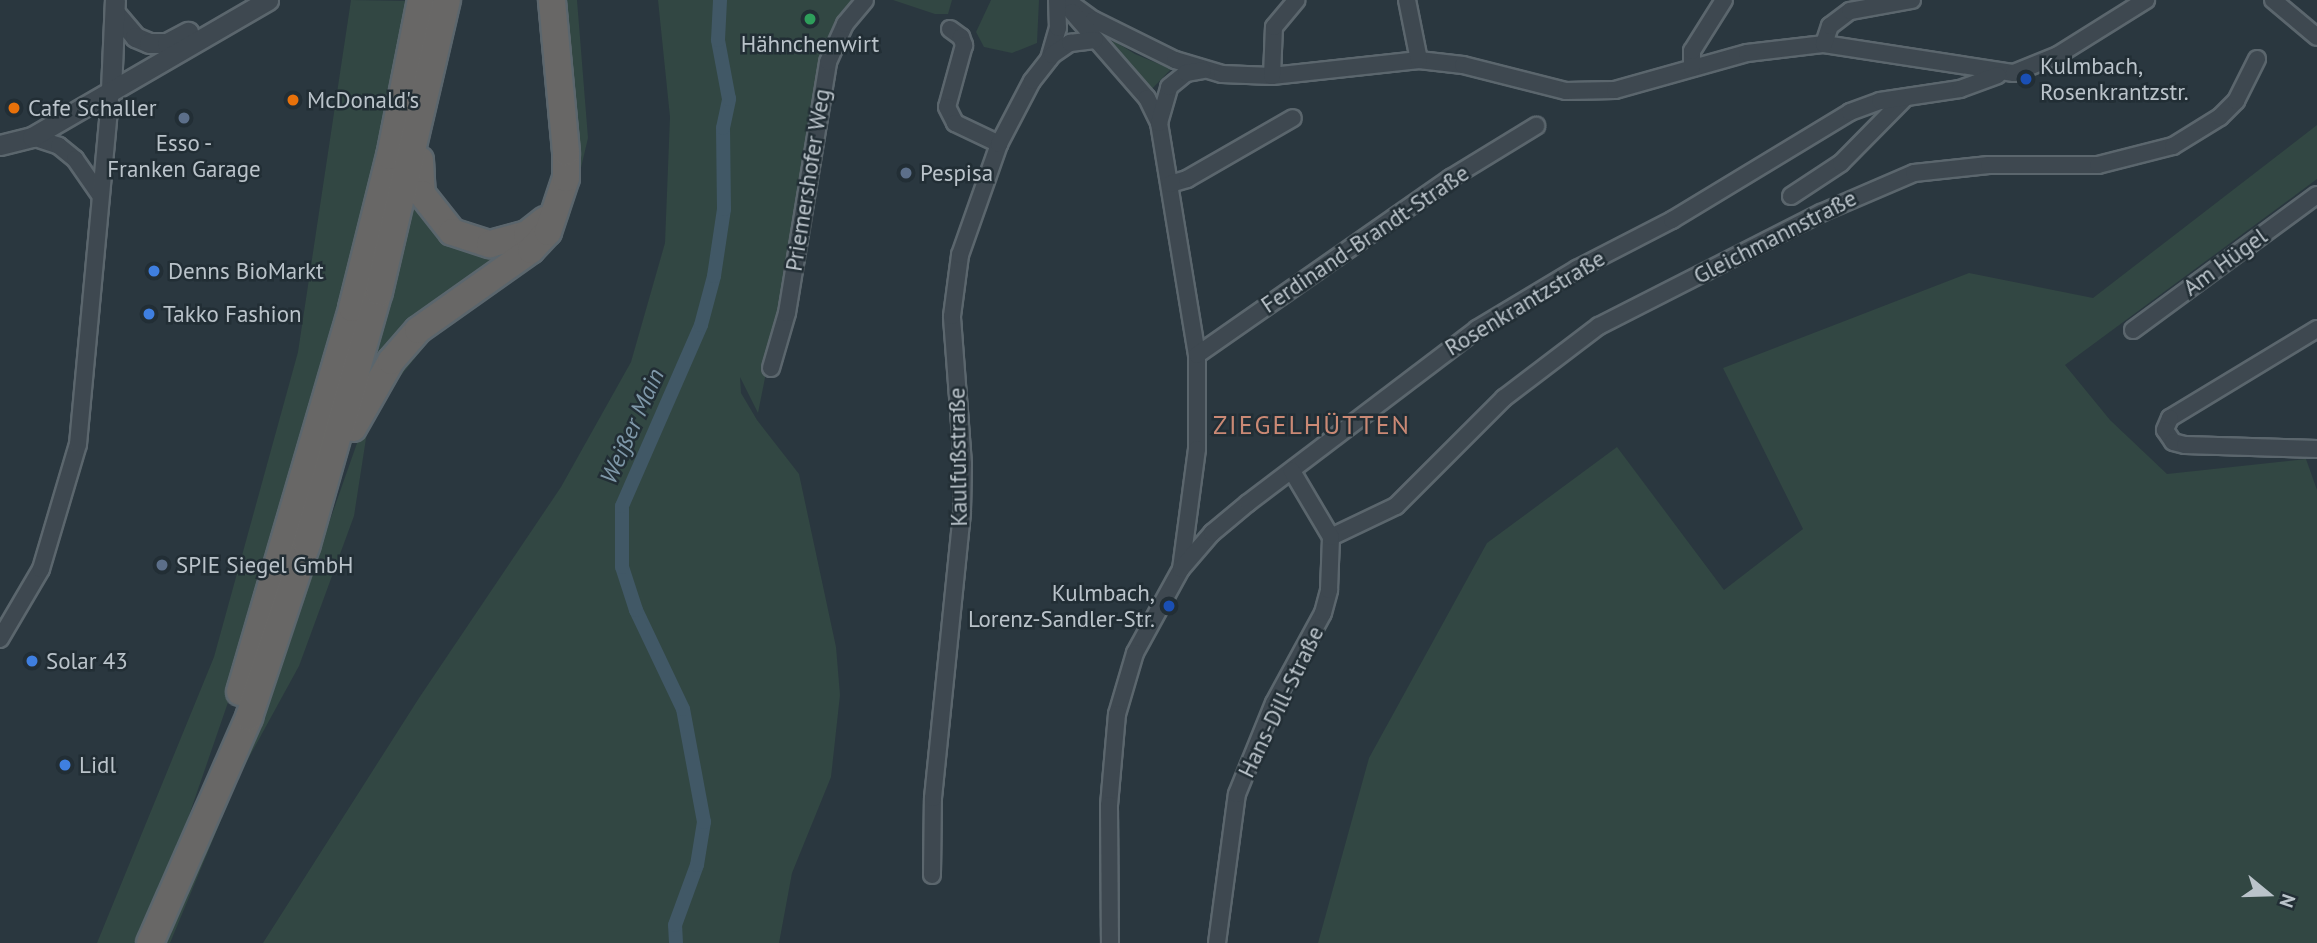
<!DOCTYPE html>
<meta charset="utf-8">
<style>
body{margin:0}
#map{position:relative;width:2317px;height:943px;overflow:hidden;background:#2a373f;font-family:"PT Sans",sans-serif}
div>[style]{position:absolute}
.green>*{inset:0;background:#324743}
.canal>*{height:14px;margin:-7px;padding:0 7px;transform-origin:7px;border-radius:7px;background:#415866}
.roads{filter:drop-shadow(2px 0 #5b666d) drop-shadow(-2px 0 #5b666d) drop-shadow(0 2px #5b666d) drop-shadow(0 -2px #5b666d)}
.minor>*{height:16px;margin:-8px;padding:0 8px;transform-origin:8px;border-radius:8px;background:#3e4850}
.tertiary>*{height:19px;margin:-9.5px;padding:0 9.5px;transform-origin:9.5px;border-radius:9.5px;background:#3e4850}
.trunk>*{height:26px;margin:-13px;padding:0 13px;transform-origin:13px;border-radius:13px;background:#686766}
.dots>*{width:19px;height:19px;translate:-50% -50%;box-sizing:border-box;border:4px solid #222e35;border-radius:50%}
span{translate:-50% -50%;white-space:nowrap;text-align:center;line-height:1.15;-webkit-text-stroke:5px #222e35;paint-order:stroke}
.poi-label{font-size:23px;color:#bac3ca}
.left{translate:0 -50%;text-align:left}
.right{translate:-100% -50%;text-align:right}
.street-label{font-size:23px;color:#bac3ca}
.water-label{font-size:24px;color:#7f98a9;font-style:italic}
.quarter-label{font-size:26px;color:#ca8975;letter-spacing:2px}
.north{position:absolute;left:2233px;top:859px;width:70px;height:70px;-webkit-text-stroke:5px #222e35;paint-order:stroke;rotate:109deg;font-size:19px;font-weight:700;line-height:28px;text-align:center;color:#bac3ca}
.north::after{content:'';display:block;margin:auto;width:24px;height:32px;background:#bac3ca;clip-path:polygon(50% 0,100% 100%,50% 72%,0 100%)}
</style>
<div id="map">
<div class="green">
<i style="clip-path:polygon(351px 0,411px 1px,358px 253px,244px 656px,164px 888px,141px 943px,97px 943px,214px 657px,298px 352px)"></i>
<i style="clip-path:polygon(565px 0,577px 0,588px 138px,569px 219px,530px 268px,439px 328px,387px 393px,367px 432px,354px 516px,299px 666px,241px 772px,170px 943px,160px 943px,292px 628px,369px 409px,404px 355px,551px 239px,568px 53px)"></i>
<i style="clip-path:polygon(658px 0,862px 0,828px 62px,758px 413px,740px 377px,741px 393px,757px 420px,799px 474px,836px 647px,840px 695px,831px 777px,792px 873px,779px 943px,263px 943px,419px 698px,561px 487px,631px 362px,665px 243px,670px 117px)"></i>
<i style="clip-path:polygon(893px 0,952px 0,948px 14px,935px 14px)"></i>
<i style="clip-path:polygon(991px 0,1039px 0,1037px 43px,1012px 53px,984px 47px,976px 32px)"></i>
<i style="clip-path:polygon(1114px 41px,1135px 54px,1171px 69px,1149px 92px,1109px 43px)"></i>
<i style="clip-path:polygon(2317px 125px,2317px 179px,2065px 365px,2110px 420px,2167px 474px,2306px 459px,2317px 490px,2317px 943px,1318px 943px,1369px 758px,1487px 543px,1617px 447px,1724px 590px,1803px 529px,1723px 368px,1969px 273px,2093px 298px)"></i>
<i style="clip-path:polygon(409px 190px,419px 204px,517px 246px,363px 395px)"></i>
</div>
<div class="canal">
<i style="left:676px;top:943px;width:18px;rotate:-93deg"></i>
<i style="left:675px;top:925px;width:64px;rotate:-69.9deg"></i>
<i style="left:697px;top:865px;width:44px;rotate:-80.8deg"></i>
<i style="left:704px;top:822px;width:115px;rotate:-100.5deg"></i>
<i style="left:683px;top:709px;width:110px;rotate:-115.4deg"></i>
<i style="left:636px;top:610px;width:45px;rotate:-108deg"></i>
<i style="left:622px;top:567px;width:61px;rotate:-90deg"></i>
<i style="left:622px;top:506px;width:197px;rotate:-66.4deg"></i>
<i style="left:701px;top:325px;width:51px;rotate:-75.1deg"></i>
<i style="left:714px;top:276px;width:68px;rotate:-81.5deg"></i>
<i style="left:724px;top:209px;width:81px;rotate:-90.7deg"></i>
<i style="left:723px;top:128px;width:30px;rotate:-78deg"></i>
<i style="left:729px;top:99px;width:60px;rotate:-100.6deg"></i>
<i style="left:718px;top:40px;width:40px;rotate:-87.1deg"></i>
</div>
<div class="roads">
<div class="minor">
<i style="left:1066px;top:0;width:34px;rotate:36deg"></i>
<i style="left:1094px;top:20px;width:90px;rotate:26.3deg"></i>
<i style="left:1175px;top:60px;width:49px;rotate:16.6deg"></i>
<i style="left:1222px;top:74px;width:50px;rotate:2.3deg"></i>
<i style="left:1272px;top:76px;width:148px;rotate:-6.2deg"></i>
<i style="left:1419px;top:60px;width:44px;rotate:6.5deg"></i>
<i style="left:1463px;top:65px;width:106px;rotate:14.2deg"></i>
<i style="left:1566px;top:91px;width:49px;rotate:-1.2deg"></i>
<i style="left:1615px;top:90px;width:137px;rotate:-15.7deg"></i>
<i style="left:1747px;top:53px;width:78px;rotate:-6.7deg"></i>
<i style="left:1824px;top:44px;width:192px;rotate:8.7deg"></i>
<i style="left:2014px;top:73px;width:48px;rotate:-22.2deg"></i>
<i style="left:2058px;top:55px;width:104px;rotate:-32deg"></i>
<i style="left:1407px;top:0;width:61px;rotate:78.7deg"></i>
<i style="left:2273px;top:0;width:57px;rotate:40.1deg"></i>
<i style="left:1072px;top:12px;width:114px;rotate:48.9deg"></i>
<i style="left:1147px;top:98px;width:28px;rotate:64deg"></i>
<i style="left:1159px;top:123px;width:235px;rotate:80.7deg"></i>
<i style="left:1197px;top:355px;width:94px;rotate:90deg"></i>
<i style="left:1197px;top:449px;width:121px;rotate:97.6deg"></i>
<i style="left:1181px;top:569px;width:96px;rotate:118.7deg"></i>
<i style="left:1135px;top:653px;width:64px;rotate:106.4deg"></i>
<i style="left:1117px;top:714px;width:91px;rotate:95deg"></i>
<i style="left:1109px;top:805px;width:138px;rotate:89.6deg"></i>
<i style="left:950px;top:29px;width:14px;rotate:36deg"></i>
<i style="left:961px;top:37px;width:9px;rotate:69deg"></i>
<i style="left:964px;top:45px;width:64px;rotate:105.3deg"></i>
<i style="left:947px;top:107px;width:18px;rotate:63deg"></i>
<i style="left:955px;top:123px;width:49px;rotate:25.5deg"></i>
<i style="left:1824px;top:44px;width:19px;rotate:-72deg"></i>
<i style="left:1830px;top:26px;width:25px;rotate:-37deg"></i>
<i style="left:1850px;top:11px;width:63px;rotate:-10.1deg"></i>
<i style="left:1049px;top:59px;width:32px;rotate:-74deg"></i>
<i style="left:1058px;top:28px;width:28px;rotate:-92deg"></i>
<i style="left:1692px;top:68px;width:17px;rotate:-90deg"></i>
<i style="left:1692px;top:51px;width:60px;rotate:-57.9deg"></i>
<i style="left:1272px;top:76px;width:49px;rotate:-87.7deg"></i>
<i style="left:1274px;top:27px;width:35px;rotate:-50deg"></i>
<i style="left:1159px;top:123px;width:37px;rotate:-74deg"></i>
<i style="left:1169px;top:87px;width:22px;rotate:-39deg"></i>
<i style="left:1186px;top:73px;width:17px;rotate:-10deg"></i>
<i style="left:32px;top:137px;width:28px;rotate:18deg"></i>
<i style="left:59px;top:146px;width:21px;rotate:39deg"></i>
<i style="left:75px;top:159px;width:44px;rotate:55.2deg"></i>
<i style="left:1170px;top:184px;width:18px;rotate:-16deg"></i>
<i style="left:1187px;top:179px;width:122px;rotate:-29.9deg"></i>
<i style="left:1791px;top:196px;width:60px;rotate:-33.4deg"></i>
<i style="left:1841px;top:163px;width:91px;rotate:-45.4deg"></i>
<i style="left:2317px;top:329px;width:172px;rotate:148.8deg"></i>
<i style="left:2170px;top:418px;width:13px;rotate:113deg"></i>
<i style="left:2165px;top:430px;width:14px;rotate:56deg"></i>
<i style="left:2173px;top:442px;width:12px;rotate:14deg"></i>
<i style="left:2185px;top:445px;width:132px;rotate:1.7deg"></i>
<i style="left:2133px;top:330px;width:228px;rotate:-36.3deg"></i>
<i style="left:1197px;top:355px;width:310px;rotate:-34.9deg"></i>
<i style="left:1451px;top:178px;width:100px;rotate:-31.5deg"></i>
<i style="left:771px;top:368px;width:57px;rotate:-73.8deg"></i>
<i style="left:787px;top:313px;width:254px;rotate:-80.7deg"></i>
<i style="left:828px;top:62px;width:42px;rotate:-65.9deg"></i>
<i style="left:845px;top:24px;width:31px;rotate:-50deg"></i>
<i style="left:1331px;top:537px;width:72px;rotate:-25.5deg"></i>
<i style="left:1396px;top:506px;width:153px;rotate:-45deg"></i>
<i style="left:1504px;top:398px;width:119px;rotate:-37.2deg"></i>
<i style="left:1599px;top:326px;width:249px;rotate:-27deg"></i>
<i style="left:1821px;top:213px;width:101px;rotate:-23.3deg"></i>
<i style="left:1914px;top:173px;width:75px;rotate:-6.1deg"></i>
<i style="left:1989px;top:165px;width:109px"></i>
<i style="left:2098px;top:165px;width:77px;rotate:-14.2deg"></i>
<i style="left:2173px;top:146px;width:55px;rotate:-31.7deg"></i>
<i style="left:2220px;top:117px;width:23px;rotate:-45deg"></i>
<i style="left:2236px;top:101px;width:47px;rotate:-63.4deg"></i>
<i style="left:1181px;top:569px;width:48px;rotate:-49.3deg"></i>
<i style="left:1212px;top:533px;width:47px;rotate:-39.8deg"></i>
<i style="left:1248px;top:503px;width:288px;rotate:-37.2deg"></i>
<i style="left:1477px;top:329px;width:117px;rotate:-31deg"></i>
<i style="left:1577px;top:269px;width:107px;rotate:-27.3deg"></i>
<i style="left:1672px;top:220px;width:208px;rotate:-31.2deg"></i>
<i style="left:1850px;top:112px;width:32px;rotate:-20deg"></i>
<i style="left:1880px;top:101px;width:81px;rotate:-8.5deg"></i>
<i style="left:1960px;top:89px;width:40px;rotate:-20.2deg"></i>
<i style="left:0;top:639px;width:81px;rotate:-59.6deg"></i>
<i style="left:41px;top:569px;width:130px;rotate:-73.5deg"></i>
<i style="left:78px;top:444px;width:356px;rotate:-84.7deg"></i>
<i style="left:932px;top:875px;width:77px;rotate:-89.3deg"></i>
<i style="left:933px;top:798px;width:288px;rotate:-84.2deg"></i>
<i style="left:962px;top:511px;width:47px;rotate:-88.8deg"></i>
<i style="left:963px;top:464px;width:148px;rotate:-94.3deg"></i>
<i style="left:952px;top:316px;width:62px;rotate:-82.5deg"></i>
<i style="left:960px;top:255px;width:118px;rotate:-70.6deg"></i>
<i style="left:999px;top:144px;width:71px;rotate:-62.4deg"></i>
<i style="left:1032px;top:81px;width:33px;rotate:-52deg"></i>
<i style="left:1052px;top:55px;width:22px;rotate:-34deg"></i>
<i style="left:1070px;top:43px;width:25px;rotate:-7deg"></i>
<i style="left:1217px;top:943px;width:150px;rotate:-82.4deg"></i>
<i style="left:1237px;top:794px;width:98px;rotate:-67.9deg"></i>
<i style="left:1274px;top:703px;width:102px;rotate:-61.4deg"></i>
<i style="left:1323px;top:613px;width:24px;rotate:-75deg"></i>
<i style="left:1329px;top:590px;width:53px;rotate:-87.8deg"></i>
<i style="left:1331px;top:537px;width:77px;rotate:-120.6deg"></i>
</div>
<div class="tertiary">
<i style="left:116px;top:14px;width:30px;rotate:50deg"></i>
<i style="left:135px;top:37px;width:15px;rotate:23deg"></i>
<i style="left:149px;top:43px;width:18px"></i>
<i style="left:167px;top:43px;width:24px;rotate:-28deg"></i>
<i style="left:111px;top:90px;width:90px;rotate:-87.5deg"></i>
<i style="left:0;top:145px;width:33px;rotate:-14deg"></i>
<i style="left:32px;top:137px;width:273px;rotate:-30.1deg"></i>
</div>
<div class="trunk">
<i style="left:420px;top:160px;width:34px;rotate:87deg"></i>
<i style="left:422px;top:194px;width:48px;rotate:51.7deg"></i>
<i style="left:452px;top:232px;width:40px;rotate:18deg"></i>
<i style="left:490px;top:244px;width:38px;rotate:-15deg"></i>
<i style="left:527px;top:234px;width:23px;rotate:-38deg"></i>
<i style="left:353px;top:428px;width:77px;rotate:-60.4deg"></i>
<i style="left:391px;top:361px;width:41px;rotate:-48.9deg"></i>
<i style="left:418px;top:330px;width:138px;rotate:-35.3deg"></i>
<i style="left:531px;top:250px;width:25px;rotate:-47deg"></i>
<i style="left:548px;top:232px;width:57px;rotate:-71.6deg"></i>
<i style="left:566px;top:178px;width:26px;rotate:-90deg"></i>
<i style="left:566px;top:152px;width:153px;rotate:-95.3deg"></i>
<i style="left:240px;top:692px;width:400px;rotate:-73.7deg"></i>
<i style="left:352px;top:308px;width:157px;rotate:-76deg"></i>
<i style="left:390px;top:156px;width:159px;rotate:-78.8deg"></i>
<i style="left:150px;top:943px;width:247px;rotate:-66.3deg"></i>
<i style="left:249px;top:717px;width:182px;rotate:-71.5deg"></i>
<i style="left:307px;top:544px;width:262px;rotate:-74.1deg"></i>
<i style="left:379px;top:292px;width:300px;rotate:-76.9deg"></i>
</div>
</div>
<div class="dots">
<i style="left:810px;top:19px;background:#2e9e5b"></i>
<i style="left:2026px;top:79px;background:#1a4fb4"></i>
<i style="left:293px;top:100px;background:#e8710a"></i>
<i style="left:14px;top:108px;background:#e8710a"></i>
<i style="left:184px;top:118px;background:#5c6f8a"></i>
<i style="left:906px;top:173px;background:#5c6f8a"></i>
<i style="left:154px;top:271px;background:#3f7fe0"></i>
<i style="left:149px;top:314px;background:#3f7fe0"></i>
<i style="left:162px;top:565px;background:#5c6f8a"></i>
<i style="left:1169px;top:606px;background:#1a4fb4"></i>
<i style="left:32px;top:661px;background:#3f7fe0"></i>
<i style="left:65px;top:765px;background:#3f7fe0"></i>
</div>
<div class="poi-label">
<span style="left:810px;top:44px">Hähnchenwirt</span>
<span class="left" style="left:2040px;top:79px">Kulmbach,<br>Rosenkrantzstr.</span>
<span class="left" style="left:307px;top:100px">McDonald's</span>
<span class="left" style="left:28px;top:108px">Cafe Schaller</span>
<span style="left:184px;top:156px">Esso -<br>Franken Garage</span>
<span class="left" style="left:920px;top:173px">Pespisa</span>
<span class="left" style="left:168px;top:271px">Denns BioMarkt</span>
<span class="left" style="left:163px;top:314px">Takko Fashion</span>
<span class="left" style="left:176px;top:565px">SPIE Siegel GmbH</span>
<span class="right" style="left:1155px;top:606px">Kulmbach,<br>Lorenz-Sandler-Str.</span>
<span class="left" style="left:46px;top:661px">Solar 43</span>
<span class="left" style="left:79px;top:765px">Lidl</span>
</div>
<div class="street-label">
<span style="left:808px;top:180px;rotate:-81deg">Priemershofer Weg</span>
<span style="left:1775px;top:237px;rotate:-27deg">Gleichmannstraße</span>
<span style="left:1365px;top:239px;rotate:-34deg">Ferdinand-Brandt-Straße</span>
<span style="left:2225px;top:262px;rotate:-36deg">Am Hügel</span>
<span style="left:1525px;top:303px;rotate:-31deg">Rosenkrantzstraße</span>
<span style="left:958px;top:457px;rotate:-91deg">Kaulfußstraße</span>
<span style="left:1281px;top:702px;rotate:-64deg">Hans-Dill-Straße</span>
</div>
<div class="water-label">
<span style="left:632px;top:426px;rotate:-66deg">Weißer Main</span>
</div>
<div class="quarter-label">
<span style="left:1312px;top:425px">ZIEGELHÜTTEN</span>
</div>
<div class="north">N</div>
</div>
